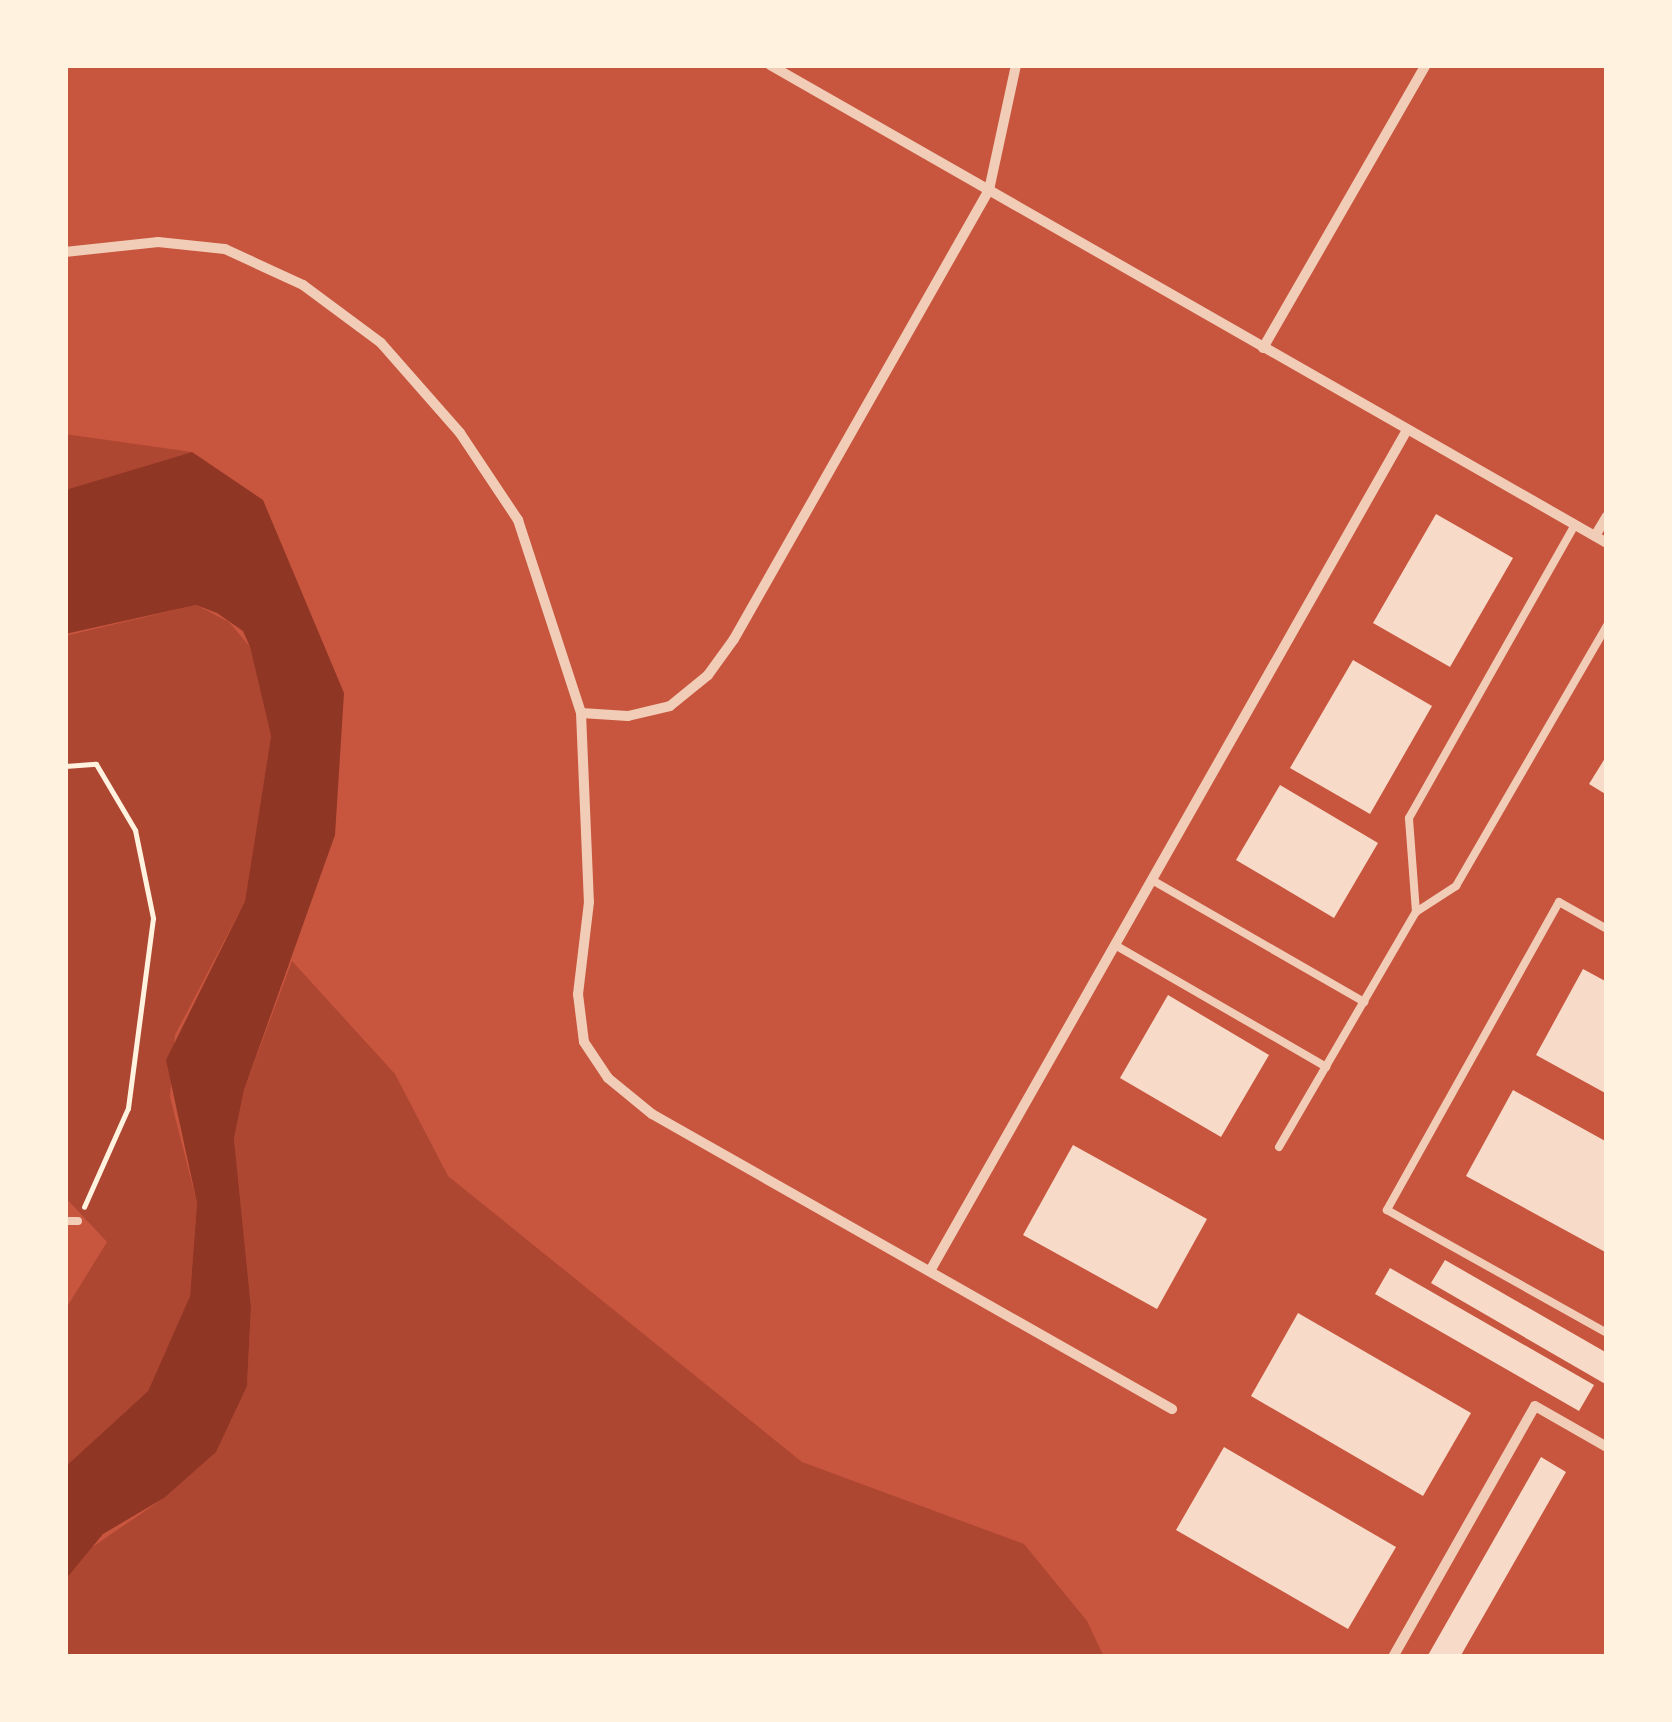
<!DOCTYPE html>
<style>
body{margin:0}
#map{position:relative;width:1672px;height:1722px;overflow:hidden;background:#c8553d;font-family:"Public Sans",sans-serif}
div>[style]{position:absolute}
.green>*{inset:0;background:#ae4732}
.water>*{inset:0;background:#8f3625}
.building>*{inset:0;background:#f7dbc8}
.path>*{height:5px;margin:-2.5px;padding:0 2.5px;transform-origin:2.5px;border-radius:2.5px;background:#fff3e0}
.service>*{height:8px;margin:-4px;padding:0 4px;transform-origin:4px;border-radius:4px;background:#f1ccb7}
.minor>*{height:10px;margin:-5px;padding:0 5px;transform-origin:5px;border-radius:5px;background:#f1ccb7}
span{translate:-50% -50%;white-space:nowrap;text-align:center;line-height:1.15;-webkit-text-stroke:9px #fff3e0;paint-order:stroke}
.frame{position:absolute;inset:0;border:68px solid #fff3e0;pointer-events:none}
</style>
<div id="map">
<div class="green">
<i style="clip-path:polygon(65px 434px,192px 452px,65px 490px)"></i>
<i style="clip-path:polygon(196px 605px,229px 622px,250px 647px,271px 736px,245px 901px,175px 1035px,170px 1097px,197px 1203px,190px 1296px,148px 1391px,65px 1467px,65px 1310px,107px 1242px,65px 1197px,65px 636px)"></i>
<i style="clip-path:polygon(292px 961px,395px 1074px,448px 1176px,802px 1462px,1024px 1544px,1087px 1621px,1104px 1657px,65px 1657px,65px 1580px,85px 1552px,164px 1498px,247px 1386px,251px 1307px,234px 1140px,244px 1090px)"></i>
</div>
<div class="water">
<i style="clip-path:polygon(192px 452px,263px 500px,344px 693px,335px 835px,244px 1090px,234px 1139px,251px 1307px,247px 1386px,216px 1452px,164px 1498px,103px 1534px,65px 1580px,65px 1467px,148px 1391px,190px 1296px,197px 1203px,166px 1060px,245px 901px,271px 736px,250px 647px,243px 631px,217px 613px,196px 605px,65px 634px,65px 490px)"></i>
</div>
<div class="building">
<i style="clip-path:polygon(1436px 514px,1513px 558px,1450px 667px,1373px 623px)"></i>
<i style="clip-path:polygon(1353px 660px,1432px 706px,1370px 814px,1290px 768px)"></i>
<i style="clip-path:polygon(1607px 755px,1607px 795px,1589px 784px)"></i>
<i style="clip-path:polygon(1280px 785px,1378px 843px,1334px 918px,1236px 860px)"></i>
<i style="clip-path:polygon(1583px 969px,1607px 982px,1607px 1094px,1536px 1055px)"></i>
<i style="clip-path:polygon(1168px 995px,1269px 1055px,1221px 1137px,1120px 1078px)"></i>
<i style="clip-path:polygon(1513px 1090px,1607px 1142px,1607px 1253px,1466px 1176px)"></i>
<i style="clip-path:polygon(1073px 1145px,1207px 1219px,1157px 1309px,1023px 1235px)"></i>
<i style="clip-path:polygon(1445px 1260px,1607px 1353px,1607px 1385px,1431px 1283px)"></i>
<i style="clip-path:polygon(1390px 1268px,1594px 1385px,1579px 1411px,1375px 1294px)"></i>
<i style="clip-path:polygon(1298px 1313px,1471px 1413px,1423px 1496px,1251px 1396px)"></i>
<i style="clip-path:polygon(1224px 1447px,1396px 1547px,1348px 1629px,1176px 1530px)"></i>
<i style="clip-path:polygon(1541px 1457px,1566px 1472px,1460px 1657px,1427px 1657px)"></i>
</div>
<div class="path">
<i style="left:65px;top:766px;width:31px;rotate:-4deg"></i>
<i style="left:96px;top:764px;width:77px;rotate:59.4deg"></i>
<i style="left:135px;top:830px;width:90px;rotate:78.4deg"></i>
<i style="left:153px;top:918px;width:192px;rotate:97.5deg"></i>
<i style="left:128px;top:1108px;width:108px;rotate:114deg"></i>
</div>
<div class="service">
<i style="left:1152px;top:880px;width:245px;rotate:29.9deg"></i>
<i style="left:1416px;top:912px;width:48px;rotate:-33deg"></i>
<i style="left:1456px;top:886px;width:302px;rotate:-59.9deg"></i>
<i style="left:1607px;top:929px;width:55px;rotate:-150.6deg"></i>
<i style="left:1559px;top:902px;width:353px;rotate:119.2deg"></i>
<i style="left:1387px;top:1210px;width:252px;rotate:29.2deg"></i>
<i style="left:1115px;top:945px;width:244px;rotate:30deg"></i>
<i style="left:1279px;top:1147px;width:272px;rotate:-59.8deg"></i>
<i style="left:1416px;top:912px;width:94px;rotate:-94.3deg"></i>
<i style="left:1409px;top:818px;width:337px;rotate:-60.5deg"></i>
<i style="left:65px;top:1221px;width:13px"></i>
</div>
<div class="minor">
<i style="left:770px;top:65px;width:964px;rotate:29.73deg"></i>
<i style="left:65px;top:252px;width:94px;rotate:-6.1deg"></i>
<i style="left:158px;top:242px;width:67px;rotate:6deg"></i>
<i style="left:225px;top:249px;width:86px;rotate:24.8deg"></i>
<i style="left:303px;top:285px;width:97px;rotate:36.6deg"></i>
<i style="left:381px;top:343px;width:120px;rotate:48.7deg"></i>
<i style="left:460px;top:433px;width:105px;rotate:56.3deg"></i>
<i style="left:518px;top:520px;width:203px;rotate:71.9deg"></i>
<i style="left:581px;top:713px;width:189px;rotate:87.6deg"></i>
<i style="left:589px;top:902px;width:93px;rotate:96.8deg"></i>
<i style="left:578px;top:994px;width:48px;rotate:82.9deg"></i>
<i style="left:584px;top:1042px;width:43px;rotate:56.3deg"></i>
<i style="left:608px;top:1078px;width:57px;rotate:39.3deg"></i>
<i style="left:652px;top:1114px;width:598px;rotate:29.57deg"></i>
<i style="left:1263px;top:348px;width:327px;rotate:-60.1deg"></i>
<i style="left:1595px;top:536px;width:23px;rotate:-59deg"></i>
<i style="left:581px;top:713px;width:47px;rotate:3.7deg"></i>
<i style="left:628px;top:716px;width:43px;rotate:-13.4deg"></i>
<i style="left:670px;top:706px;width:49px;rotate:-39.2deg"></i>
<i style="left:708px;top:675px;width:44px;rotate:-54.2deg"></i>
<i style="left:734px;top:639px;width:516px;rotate:-60.41deg"></i>
<i style="left:989px;top:190px;width:128px;rotate:-77.8deg"></i>
<i style="left:930px;top:1271px;width:967px;rotate:-60.44deg"></i>
<i style="left:1393px;top:1657px;width:288px;rotate:-60.5deg"></i>
<i style="left:1535px;top:1406px;width:83px;rotate:29.7deg"></i>
</div>
<div class="frame"></div>
</div>
